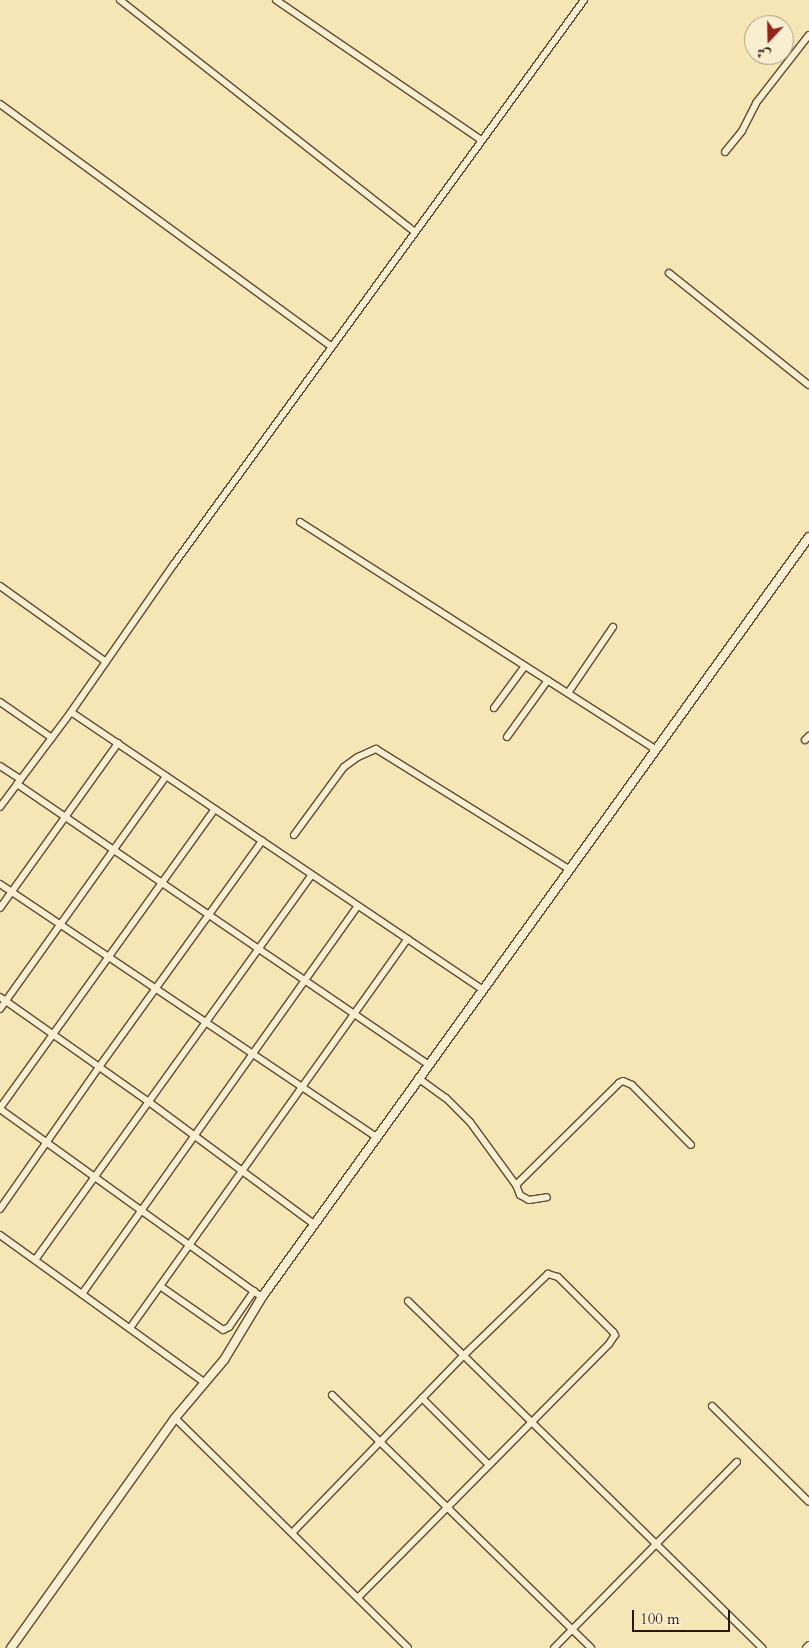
<!DOCTYPE html>
<meta charset="utf-8">
<style>
body{margin:0}
#map{position:relative;width:809px;height:1648px;overflow:hidden;background:#f6e6b6;font-family:Cardo,Amiri,serif}
div>[style]{position:absolute}
.roads{filter:drop-shadow(1px 0 #5e4c34) drop-shadow(-1px 0 #5e4c34) drop-shadow(0 1px #5e4c34) drop-shadow(0 -1px #5e4c34)}
.minor>*{height:6px;margin:-3px;padding:0 3px;transform-origin:3px;border-radius:3px;background:#f9efd0}
.tertiary>*{height:8px;margin:-4px;padding:0 4px;transform-origin:4px;border-radius:4px;background:#f9efd0}
span{translate:-50% -50%;white-space:nowrap;text-align:center;line-height:1.15;-webkit-text-stroke:4.5px #f9efd0;paint-order:stroke}
.north{position:absolute;left:744px;top:15px;width:50px;height:50px;box-sizing:border-box;background:#f9efd0;border:1px solid #a79980;border-radius:50%;rotate:201deg;font-size:14px;font-weight:700;line-height:20px;text-align:center;color:#2c1809}
.north::after{content:'';display:block;margin:auto;width:18px;height:22px;background:#8f2418;clip-path:polygon(50% 0,100% 100%,50% 72%,0 100%)}
.scale{position:absolute;left:632px;top:1610px;width:98px;height:22px;box-sizing:border-box;border:2px solid #2c1809;border-top:0;padding-left:6px;font-size:15px;line-height:18px;white-space:nowrap;color:#2c1809;-webkit-text-stroke:4px #f9efd0;paint-order:stroke}
</style>
<div id="map">
<div class="roads">
<div class="minor">
<i style="left:120px;top:0;width:375px;rotate:38.2deg"></i>
<i style="left:276px;top:0;width:248px;rotate:34.3deg"></i>
<i style="left:0;top:104px;width:411px;rotate:36.2deg"></i>
<i style="left:725px;top:152px;width:27px;rotate:-51deg"></i>
<i style="left:742px;top:131px;width:31px;rotate:-63deg"></i>
<i style="left:756px;top:103px;width:86px;rotate:-52.1deg"></i>
<i style="left:669px;top:273px;width:179px;rotate:38.7deg"></i>
<i style="left:300px;top:522px;width:423px;rotate:32.6deg"></i>
<i style="left:0;top:586px;width:130px;rotate:35.6deg"></i>
<i style="left:568px;top:693px;width:80px;rotate:-55.7deg"></i>
<i style="left:0;top:702px;width:63px;rotate:34.7deg"></i>
<i style="left:494px;top:708px;width:52px;rotate:-53.6deg"></i>
<i style="left:71px;top:712px;width:495px;rotate:34deg"></i>
<i style="left:507px;top:737px;width:70px;rotate:-54.3deg"></i>
<i style="left:805px;top:740px;width:6px;rotate:-45deg"></i>
<i style="left:0;top:766px;width:24px;rotate:33deg"></i>
<i style="left:17px;top:784px;width:497px;rotate:34.3deg"></i>
<i style="left:0;top:807px;width:119px;rotate:-53.2deg"></i>
<i style="left:71px;top:712px;width:180px;rotate:-55.2deg"></i>
<i style="left:174px;top:564px;width:697px;rotate:-53.98deg"></i>
<i style="left:294px;top:835px;width:84px;rotate:-53.7deg"></i>
<i style="left:344px;top:767px;width:17px;rotate:-36deg"></i>
<i style="left:358px;top:757px;width:20px;rotate:-24deg"></i>
<i style="left:376px;top:749px;width:227px;rotate:31.9deg"></i>
<i style="left:0;top:884px;width:453px;rotate:33.9deg"></i>
<i style="left:0;top:908px;width:203px;rotate:-54.4deg"></i>
<i style="left:0;top:997px;width:182px;rotate:35.2deg"></i>
<i style="left:149px;top:1102px;width:205px;rotate:36.5deg"></i>
<i style="left:0;top:1009px;width:286px;rotate:-54.5deg"></i>
<i style="left:418px;top:1078px;width:34px;rotate:36deg"></i>
<i style="left:446px;top:1098px;width:34px;rotate:45deg"></i>
<i style="left:470px;top:1122px;width:78px;rotate:53.9deg"></i>
<i style="left:516px;top:1185px;width:11px;rotate:68deg"></i>
<i style="left:520px;top:1195px;width:10px;rotate:29deg"></i>
<i style="left:529px;top:1200px;width:18px;rotate:-9deg"></i>
<i style="left:0;top:1108px;width:368px;rotate:-54.3deg"></i>
<i style="left:0;top:1109px;width:322px;rotate:35.7deg"></i>
<i style="left:516px;top:1185px;width:145px;rotate:-44.7deg"></i>
<i style="left:619px;top:1083px;width:4px;rotate:-27deg"></i>
<i style="left:623px;top:1081px;width:10px;rotate:24deg"></i>
<i style="left:632px;top:1085px;width:84px;rotate:45.5deg"></i>
<i style="left:0;top:1209px;width:173px;rotate:-55.1deg"></i>
<i style="left:99px;top:1067px;width:279px;rotate:-54.2deg"></i>
<i style="left:0;top:1235px;width:253px;rotate:35.8deg"></i>
<i style="left:35px;top:1260px;width:474px;rotate:-54.3deg"></i>
<i style="left:160px;top:1286px;width:77px;rotate:34.9deg"></i>
<i style="left:223px;top:1330px;width:7px;rotate:-27deg"></i>
<i style="left:229px;top:1327px;width:44px;rotate:-55.2deg"></i>
<i style="left:82px;top:1294px;width:476px;rotate:-54.6deg"></i>
<i style="left:408px;top:1301px;width:496px;rotate:44.4deg"></i>
<i style="left:130px;top:1328px;width:478px;rotate:-54.5deg"></i>
<i style="left:332px;top:1395px;width:362px;rotate:44.3deg"></i>
<i style="left:422px;top:1398px;width:95px;rotate:45deg"></i>
<i style="left:712px;top:1406px;width:136px;rotate:44.7deg"></i>
<i style="left:175px;top:1418px;width:327px;rotate:44.6deg"></i>
<i style="left:293px;top:1532px;width:246px;rotate:-46deg"></i>
<i style="left:464px;top:1355px;width:117px;rotate:-44deg"></i>
<i style="left:548px;top:1274px;width:10px;rotate:17deg"></i>
<i style="left:558px;top:1277px;width:78px;rotate:45deg"></i>
<i style="left:613px;top:1332px;width:4px;rotate:56deg"></i>
<i style="left:615px;top:1335px;width:11px;rotate:124deg"></i>
<i style="left:609px;top:1344px;width:357px;rotate:134.7deg"></i>
<i style="left:554px;top:1648px;width:261px;rotate:-45.5deg"></i>
<i style="left:806px;top:1648px;width:4px;rotate:-45deg"></i>
</div>
<div class="tertiary">
<i style="left:11px;top:1648px;width:282px;rotate:-54.5deg"></i>
<i style="left:175px;top:1418px;width:76px;rotate:-49.8deg"></i>
<i style="left:224px;top:1360px;width:74px;rotate:-58.9deg"></i>
<i style="left:262px;top:1297px;width:936px;rotate:-54.26deg"></i>
</div>
</div>
<div class="north">ش</div>
<div class="scale">100 m</div>
</div>
